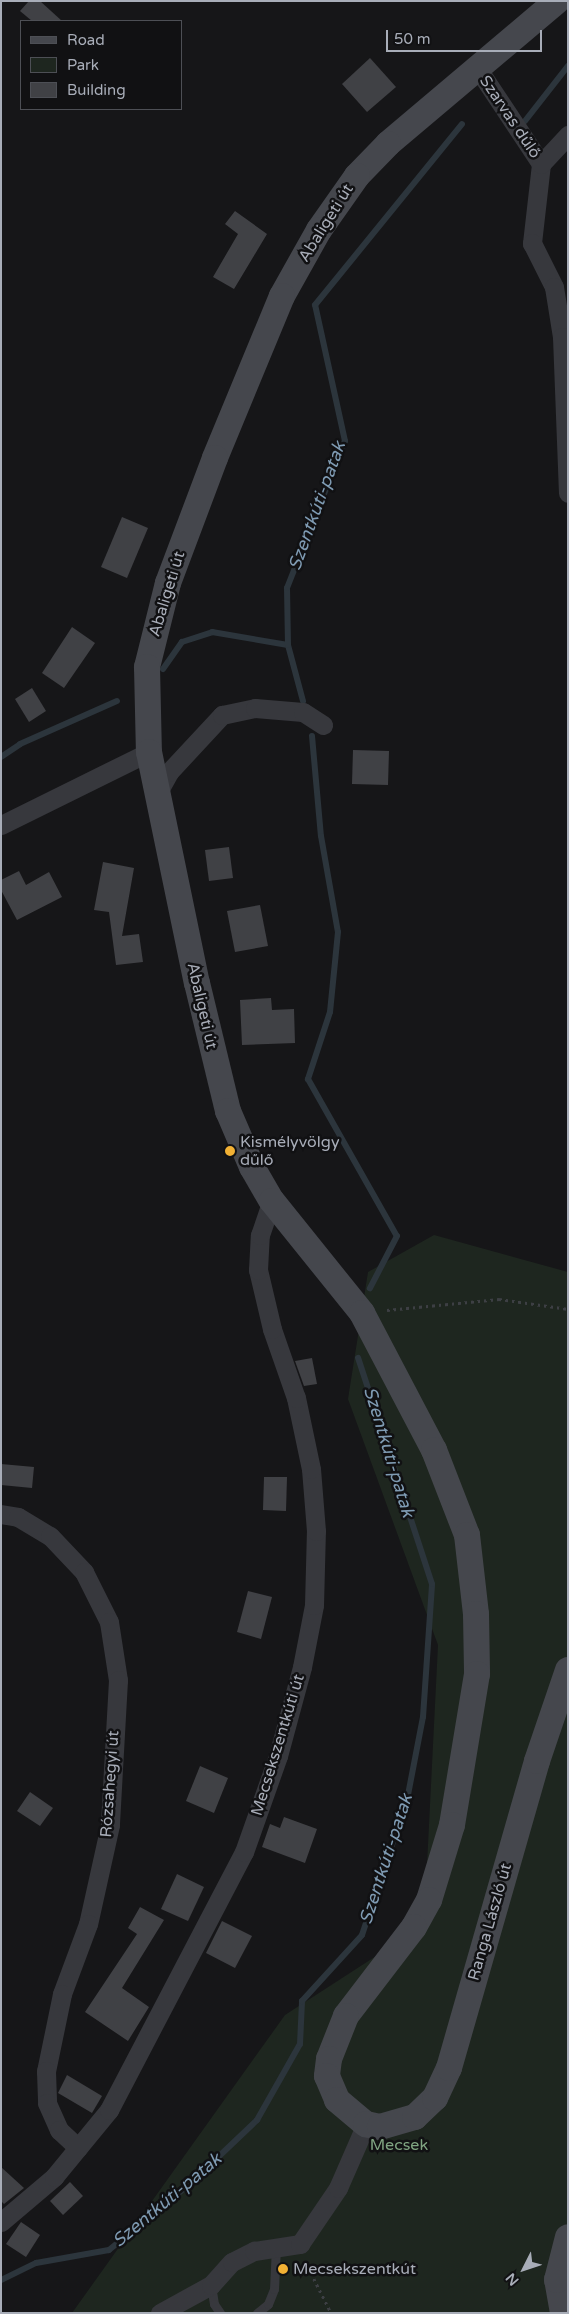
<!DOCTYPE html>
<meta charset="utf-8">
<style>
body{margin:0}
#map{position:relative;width:569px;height:2314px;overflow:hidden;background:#161618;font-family:"Varela Round",sans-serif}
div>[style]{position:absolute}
.green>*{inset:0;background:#1e261f}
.stream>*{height:6px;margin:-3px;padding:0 3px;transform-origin:3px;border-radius:3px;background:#2c353c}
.building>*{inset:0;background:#404145}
.path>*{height:3px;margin-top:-1.5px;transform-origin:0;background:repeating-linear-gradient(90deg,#3d3f44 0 2.5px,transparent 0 6.5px)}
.service>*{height:9px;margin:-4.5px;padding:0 4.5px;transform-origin:4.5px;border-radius:4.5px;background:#37383d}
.minor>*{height:19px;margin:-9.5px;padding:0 9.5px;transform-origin:9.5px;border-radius:9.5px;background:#37383d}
.secondary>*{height:26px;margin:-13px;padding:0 13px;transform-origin:13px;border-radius:13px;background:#45474d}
.dots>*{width:14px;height:14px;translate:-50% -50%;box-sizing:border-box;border:2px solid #111113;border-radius:50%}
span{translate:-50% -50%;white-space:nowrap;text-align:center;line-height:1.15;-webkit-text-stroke:5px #111113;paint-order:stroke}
.street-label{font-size:16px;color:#a8adb8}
.poi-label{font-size:16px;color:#a8adb8}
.left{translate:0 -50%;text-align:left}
.park-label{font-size:16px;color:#7fa381}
.water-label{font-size:18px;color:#7f9bb3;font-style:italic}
.frame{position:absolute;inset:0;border:2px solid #a8adb8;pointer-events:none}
.legend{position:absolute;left:20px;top:20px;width:162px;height:90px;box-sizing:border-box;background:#111113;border:1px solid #4d4f55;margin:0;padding:6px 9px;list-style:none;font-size:15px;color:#a8adb8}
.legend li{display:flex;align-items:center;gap:10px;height:25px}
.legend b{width:25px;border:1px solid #4d4f55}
.north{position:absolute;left:499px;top:2244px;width:50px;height:50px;-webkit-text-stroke:4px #111113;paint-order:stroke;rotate:229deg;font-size:14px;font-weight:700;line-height:20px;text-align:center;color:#a8adb8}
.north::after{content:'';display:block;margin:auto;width:18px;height:22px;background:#a8adb8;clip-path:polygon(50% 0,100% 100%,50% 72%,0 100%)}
.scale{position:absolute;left:386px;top:30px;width:156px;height:22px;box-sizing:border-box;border:2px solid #a8adb8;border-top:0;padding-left:6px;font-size:15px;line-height:18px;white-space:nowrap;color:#a8adb8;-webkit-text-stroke:4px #111113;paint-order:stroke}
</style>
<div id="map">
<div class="green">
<i style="clip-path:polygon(434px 1235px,568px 1272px,568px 2313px,72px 2313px,285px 2015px,424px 1925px,438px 1645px,348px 1399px,368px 1272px)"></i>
</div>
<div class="stream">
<i style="left:525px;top:121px;width:70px;rotate:-52deg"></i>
<i style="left:163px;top:669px;width:33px;rotate:-55deg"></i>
<i style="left:182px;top:642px;width:32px;rotate:-18deg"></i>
<i style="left:212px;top:632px;width:77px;rotate:9.7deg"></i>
<i style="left:303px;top:701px;width:58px;rotate:-105deg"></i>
<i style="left:288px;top:645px;width:57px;rotate:-91deg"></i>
<i style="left:287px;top:588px;width:158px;rotate:-68.5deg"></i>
<i style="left:345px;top:441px;width:139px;rotate:-102.4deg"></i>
<i style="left:315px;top:305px;width:233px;rotate:-50.9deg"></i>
<i style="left:312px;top:736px;width:100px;rotate:84.9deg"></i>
<i style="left:321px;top:836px;width:97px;rotate:80deg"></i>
<i style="left:338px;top:932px;width:80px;rotate:95.7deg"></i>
<i style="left:330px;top:1012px;width:71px;rotate:108.2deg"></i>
<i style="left:308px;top:1079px;width:180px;rotate:60.5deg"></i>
<i style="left:397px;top:1236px;width:59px;rotate:117.4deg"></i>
<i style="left:1px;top:757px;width:23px;rotate:-34deg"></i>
<i style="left:20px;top:744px;width:106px;rotate:-23.9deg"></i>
<i style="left:1px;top:2280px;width:39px;rotate:-26deg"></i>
<i style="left:36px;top:2263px;width:74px;rotate:-10.1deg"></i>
<i style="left:109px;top:2250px;width:107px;rotate:-39.3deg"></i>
<i style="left:192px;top:2182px;width:90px;rotate:-43.6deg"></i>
<i style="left:257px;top:2120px;width:87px;rotate:-60.5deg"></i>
<i style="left:300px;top:2044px;width:43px;rotate:-87.3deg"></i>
<i style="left:302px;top:2001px;width:89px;rotate:-47.7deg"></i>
<i style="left:362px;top:1935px;width:142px;rotate:-71.6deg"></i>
<i style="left:407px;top:1800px;width:85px;rotate:-79.1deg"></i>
<i style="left:423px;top:1717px;width:133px;rotate:-86.1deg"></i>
<i style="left:432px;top:1584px;width:238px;rotate:-108.1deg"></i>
</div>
<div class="building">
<i style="clip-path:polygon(29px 1px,40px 1px,62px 21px,32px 21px,20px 11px)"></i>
<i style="clip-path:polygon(370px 58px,396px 87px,367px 112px,342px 84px)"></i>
<i style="clip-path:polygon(235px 211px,267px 234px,234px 289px,213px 277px,238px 234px,225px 224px)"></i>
<i style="clip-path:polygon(122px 517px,148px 528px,127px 578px,101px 567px)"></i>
<i style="clip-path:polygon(72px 627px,95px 643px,64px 688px,42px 673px)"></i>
<i style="clip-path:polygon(32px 688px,46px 711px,29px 722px,15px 699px)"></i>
<i style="clip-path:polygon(353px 750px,389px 751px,388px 785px,352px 784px)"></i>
<i style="clip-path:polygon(229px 847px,233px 878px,209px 881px,205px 850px)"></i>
<i style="clip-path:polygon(103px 862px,134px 868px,122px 936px,139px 934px,143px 962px,116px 965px,109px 912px,94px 910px)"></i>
<i style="clip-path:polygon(19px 871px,26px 885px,49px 872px,62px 897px,17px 920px,1px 890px,1px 880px)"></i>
<i style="clip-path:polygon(260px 905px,268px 946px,235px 952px,227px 911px)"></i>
<i style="clip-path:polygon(271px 998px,272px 1010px,294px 1009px,295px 1043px,242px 1045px,240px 1000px)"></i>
<i style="clip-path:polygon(312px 1358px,317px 1384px,304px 1386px,295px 1361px)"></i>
<i style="clip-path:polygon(1px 1464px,34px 1467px,32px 1488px,1px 1485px)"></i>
<i style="clip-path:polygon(264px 1477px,287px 1477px,286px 1511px,263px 1510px)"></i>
<i style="clip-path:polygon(248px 1591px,272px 1597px,261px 1639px,237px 1632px)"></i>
<i style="clip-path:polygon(200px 1766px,228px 1778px,214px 1813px,186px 1801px)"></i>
<i style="clip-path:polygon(30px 1792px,53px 1808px,40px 1826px,17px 1811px)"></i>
<i style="clip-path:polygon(284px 1817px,317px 1829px,305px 1863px,262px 1847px,270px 1824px,280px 1828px)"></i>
<i style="clip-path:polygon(177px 1874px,204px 1887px,188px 1921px,161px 1909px)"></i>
<i style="clip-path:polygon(140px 1907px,164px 1920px,122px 1988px,149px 2007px,128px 2041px,85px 2012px,137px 1934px,128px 1928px)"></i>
<i style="clip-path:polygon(222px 1921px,252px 1936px,235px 1968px,206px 1953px)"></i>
<i style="clip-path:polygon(67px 2075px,102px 2096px,92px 2113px,58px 2093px)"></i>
<i style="clip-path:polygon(1px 2167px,24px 2188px,4px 2204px,1px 2201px)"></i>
<i style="clip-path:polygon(70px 2182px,83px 2196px,63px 2215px,50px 2201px)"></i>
<i style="clip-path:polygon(21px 2222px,40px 2235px,26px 2257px,6px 2244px)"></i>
</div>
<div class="path">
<i style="left:387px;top:1310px;width:113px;rotate:-5.6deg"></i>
<i style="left:499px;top:1299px;width:70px;rotate:8.2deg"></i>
<i style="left:305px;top:2261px;width:58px;rotate:63.4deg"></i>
</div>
<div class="service">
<i style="left:211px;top:2285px;width:19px;rotate:81deg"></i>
<i style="left:214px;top:2304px;width:11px;rotate:56deg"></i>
<i style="left:257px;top:2313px;width:14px;rotate:-39deg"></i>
<i style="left:268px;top:2304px;width:16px;rotate:-68deg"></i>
<i style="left:274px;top:2289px;width:42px;rotate:-87.3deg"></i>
</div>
<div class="minor">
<i style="left:476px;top:66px;width:118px;rotate:56.4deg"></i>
<i style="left:541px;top:164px;width:80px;rotate:96.5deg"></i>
<i style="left:532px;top:243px;width:49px;rotate:63.4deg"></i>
<i style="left:554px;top:287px;width:51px;rotate:80.9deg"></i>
<i style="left:562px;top:337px;width:156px;rotate:87.8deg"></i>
<i style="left:541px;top:164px;width:40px;rotate:-47deg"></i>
<i style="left:157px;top:794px;width:25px;rotate:-61deg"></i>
<i style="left:169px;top:772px;width:78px;rotate:-47.1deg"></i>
<i style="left:222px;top:715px;width:34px;rotate:-12deg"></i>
<i style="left:255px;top:708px;width:48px;rotate:4.8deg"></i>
<i style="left:303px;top:712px;width:24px;rotate:33deg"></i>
<i style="left:1px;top:825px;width:165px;rotate:-26.3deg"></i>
<i style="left:1px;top:1514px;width:17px;rotate:10deg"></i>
<i style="left:18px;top:1517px;width:37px;rotate:31deg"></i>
<i style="left:50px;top:1536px;width:50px;rotate:46.6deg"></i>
<i style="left:84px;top:1572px;width:56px;rotate:63.4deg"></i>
<i style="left:109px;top:1622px;width:59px;rotate:81.2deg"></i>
<i style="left:118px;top:1680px;width:145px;rotate:93.2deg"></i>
<i style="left:110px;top:1825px;width:101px;rotate:102.5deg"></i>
<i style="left:88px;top:1924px;width:75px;rotate:110.4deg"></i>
<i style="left:62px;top:1994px;width:79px;rotate:101.7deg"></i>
<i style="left:46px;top:2071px;width:32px;rotate:88deg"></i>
<i style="left:47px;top:2103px;width:30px;rotate:66deg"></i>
<i style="left:59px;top:2130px;width:26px;rotate:43deg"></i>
<i style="left:1px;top:2222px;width:70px;rotate:-40.3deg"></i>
<i style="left:54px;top:2177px;width:87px;rotate:-50.6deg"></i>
<i style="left:109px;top:2110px;width:291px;rotate:-62.4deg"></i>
<i style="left:244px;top:1852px;width:102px;rotate:-70.5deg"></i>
<i style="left:278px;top:1756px;width:92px;rotate:-74.9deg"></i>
<i style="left:302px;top:1667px;width:63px;rotate:-79deg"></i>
<i style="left:314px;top:1605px;width:74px;rotate:-88.5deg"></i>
<i style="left:316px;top:1531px;width:62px;rotate:-94.6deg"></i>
<i style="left:311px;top:1469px;width:73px;rotate:-101.9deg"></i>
<i style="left:296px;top:1398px;width:73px;rotate:-109.2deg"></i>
<i style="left:272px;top:1329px;width:61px;rotate:-103.3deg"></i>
<i style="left:258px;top:1270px;width:35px;rotate:-87deg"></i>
<i style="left:260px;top:1235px;width:36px;rotate:-71deg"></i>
<i style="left:160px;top:2313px;width:58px;rotate:-28.8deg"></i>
<i style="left:211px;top:2285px;width:31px;rotate:-48deg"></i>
<i style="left:232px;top:2262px;width:25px;rotate:-27deg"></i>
<i style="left:254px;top:2251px;width:47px;rotate:-8.7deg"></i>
<i style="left:300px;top:2244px;width:68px;rotate:-55.8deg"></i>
<i style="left:338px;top:2188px;width:70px;rotate:-66.4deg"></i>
</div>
<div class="secondary">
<i style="left:557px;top:1px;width:221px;rotate:139.8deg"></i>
<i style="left:388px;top:144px;width:45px;rotate:134.1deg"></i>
<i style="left:357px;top:176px;width:66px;rotate:125.1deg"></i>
<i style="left:319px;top:230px;width:76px;rotate:119.3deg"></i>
<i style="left:282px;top:296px;width:175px;rotate:112.5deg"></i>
<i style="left:215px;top:458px;width:134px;rotate:110.6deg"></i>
<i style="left:168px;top:583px;width:87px;rotate:104deg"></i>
<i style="left:147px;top:667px;width:85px;rotate:88.7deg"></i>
<i style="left:149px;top:752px;width:236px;rotate:78.3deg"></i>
<i style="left:197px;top:983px;width:132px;rotate:76.4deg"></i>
<i style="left:228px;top:1111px;width:61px;rotate:66.8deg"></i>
<i style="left:252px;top:1167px;width:39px;rotate:60deg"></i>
<i style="left:272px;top:1201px;width:144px;rotate:51.2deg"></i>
<i style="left:362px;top:1313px;width:155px;rotate:62.3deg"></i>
<i style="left:434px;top:1450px;width:91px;rotate:68.8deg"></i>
<i style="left:467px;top:1535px;width:80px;rotate:83.5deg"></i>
<i style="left:476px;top:1614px;width:60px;rotate:89deg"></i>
<i style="left:477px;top:1674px;width:153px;rotate:99.4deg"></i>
<i style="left:452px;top:1825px;width:78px;rotate:107deg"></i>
<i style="left:429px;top:1900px;width:31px;rotate:119deg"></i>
<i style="left:414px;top:1927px;width:112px;rotate:127.4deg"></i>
<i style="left:346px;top:2016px;width:46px;rotate:111.6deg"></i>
<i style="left:329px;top:2059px;width:17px;rotate:97deg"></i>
<i style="left:327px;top:2076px;width:26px;rotate:67deg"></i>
<i style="left:337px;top:2100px;width:38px;rotate:40deg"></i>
<i style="left:366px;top:2124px;width:14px;rotate:12deg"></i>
<i style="left:380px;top:2127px;width:36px;rotate:-16deg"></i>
<i style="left:415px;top:2117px;width:28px;rotate:-44deg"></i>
<i style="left:435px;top:2098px;width:33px;rotate:-65deg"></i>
<i style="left:449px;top:2068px;width:319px;rotate:-74deg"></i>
<i style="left:537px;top:1761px;width:96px;rotate:-71.2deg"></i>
<i style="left:563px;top:2313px;width:34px;rotate:-100deg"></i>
<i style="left:557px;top:2280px;width:44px;rotate:-75.7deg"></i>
</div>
<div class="dots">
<i style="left:230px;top:1151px;background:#f2b134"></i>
<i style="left:283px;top:2269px;background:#f2b134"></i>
</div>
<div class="street-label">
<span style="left:510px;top:117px;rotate:56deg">Szarvas dűlő</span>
<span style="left:326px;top:223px;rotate:-58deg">Abaligeti út</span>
<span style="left:167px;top:594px;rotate:-73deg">Abaligeti út</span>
<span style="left:202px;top:1006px;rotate:77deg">Abaligeti út</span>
<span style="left:278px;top:1745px;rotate:-73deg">Mecsekszentkúti út</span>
<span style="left:110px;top:1784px;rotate:-86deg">Rózsahegyi út</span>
<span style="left:490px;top:1922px;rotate:-74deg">Ranga László út</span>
</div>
<div class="poi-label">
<span class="left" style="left:240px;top:1151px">Kismélyvölgy<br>dűlő</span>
<span class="left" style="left:293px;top:2269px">Mecsekszentkút</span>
</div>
<div class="park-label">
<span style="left:399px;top:2145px">Mecsek</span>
</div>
<div class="water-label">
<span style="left:317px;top:506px;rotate:-70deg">Szentkúti-patak</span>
<span style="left:389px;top:1452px;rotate:73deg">Szentkúti-patak</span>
<span style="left:386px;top:1859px;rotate:-72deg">Szentkúti-patak</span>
<span style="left:167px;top:2200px;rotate:-40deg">Szentkúti-patak</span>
</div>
<div class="frame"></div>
<ul class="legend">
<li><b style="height:6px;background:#45474d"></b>Road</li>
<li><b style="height:14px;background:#1e261f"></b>Park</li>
<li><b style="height:14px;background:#404145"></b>Building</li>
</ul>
<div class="north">N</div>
<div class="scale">50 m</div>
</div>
